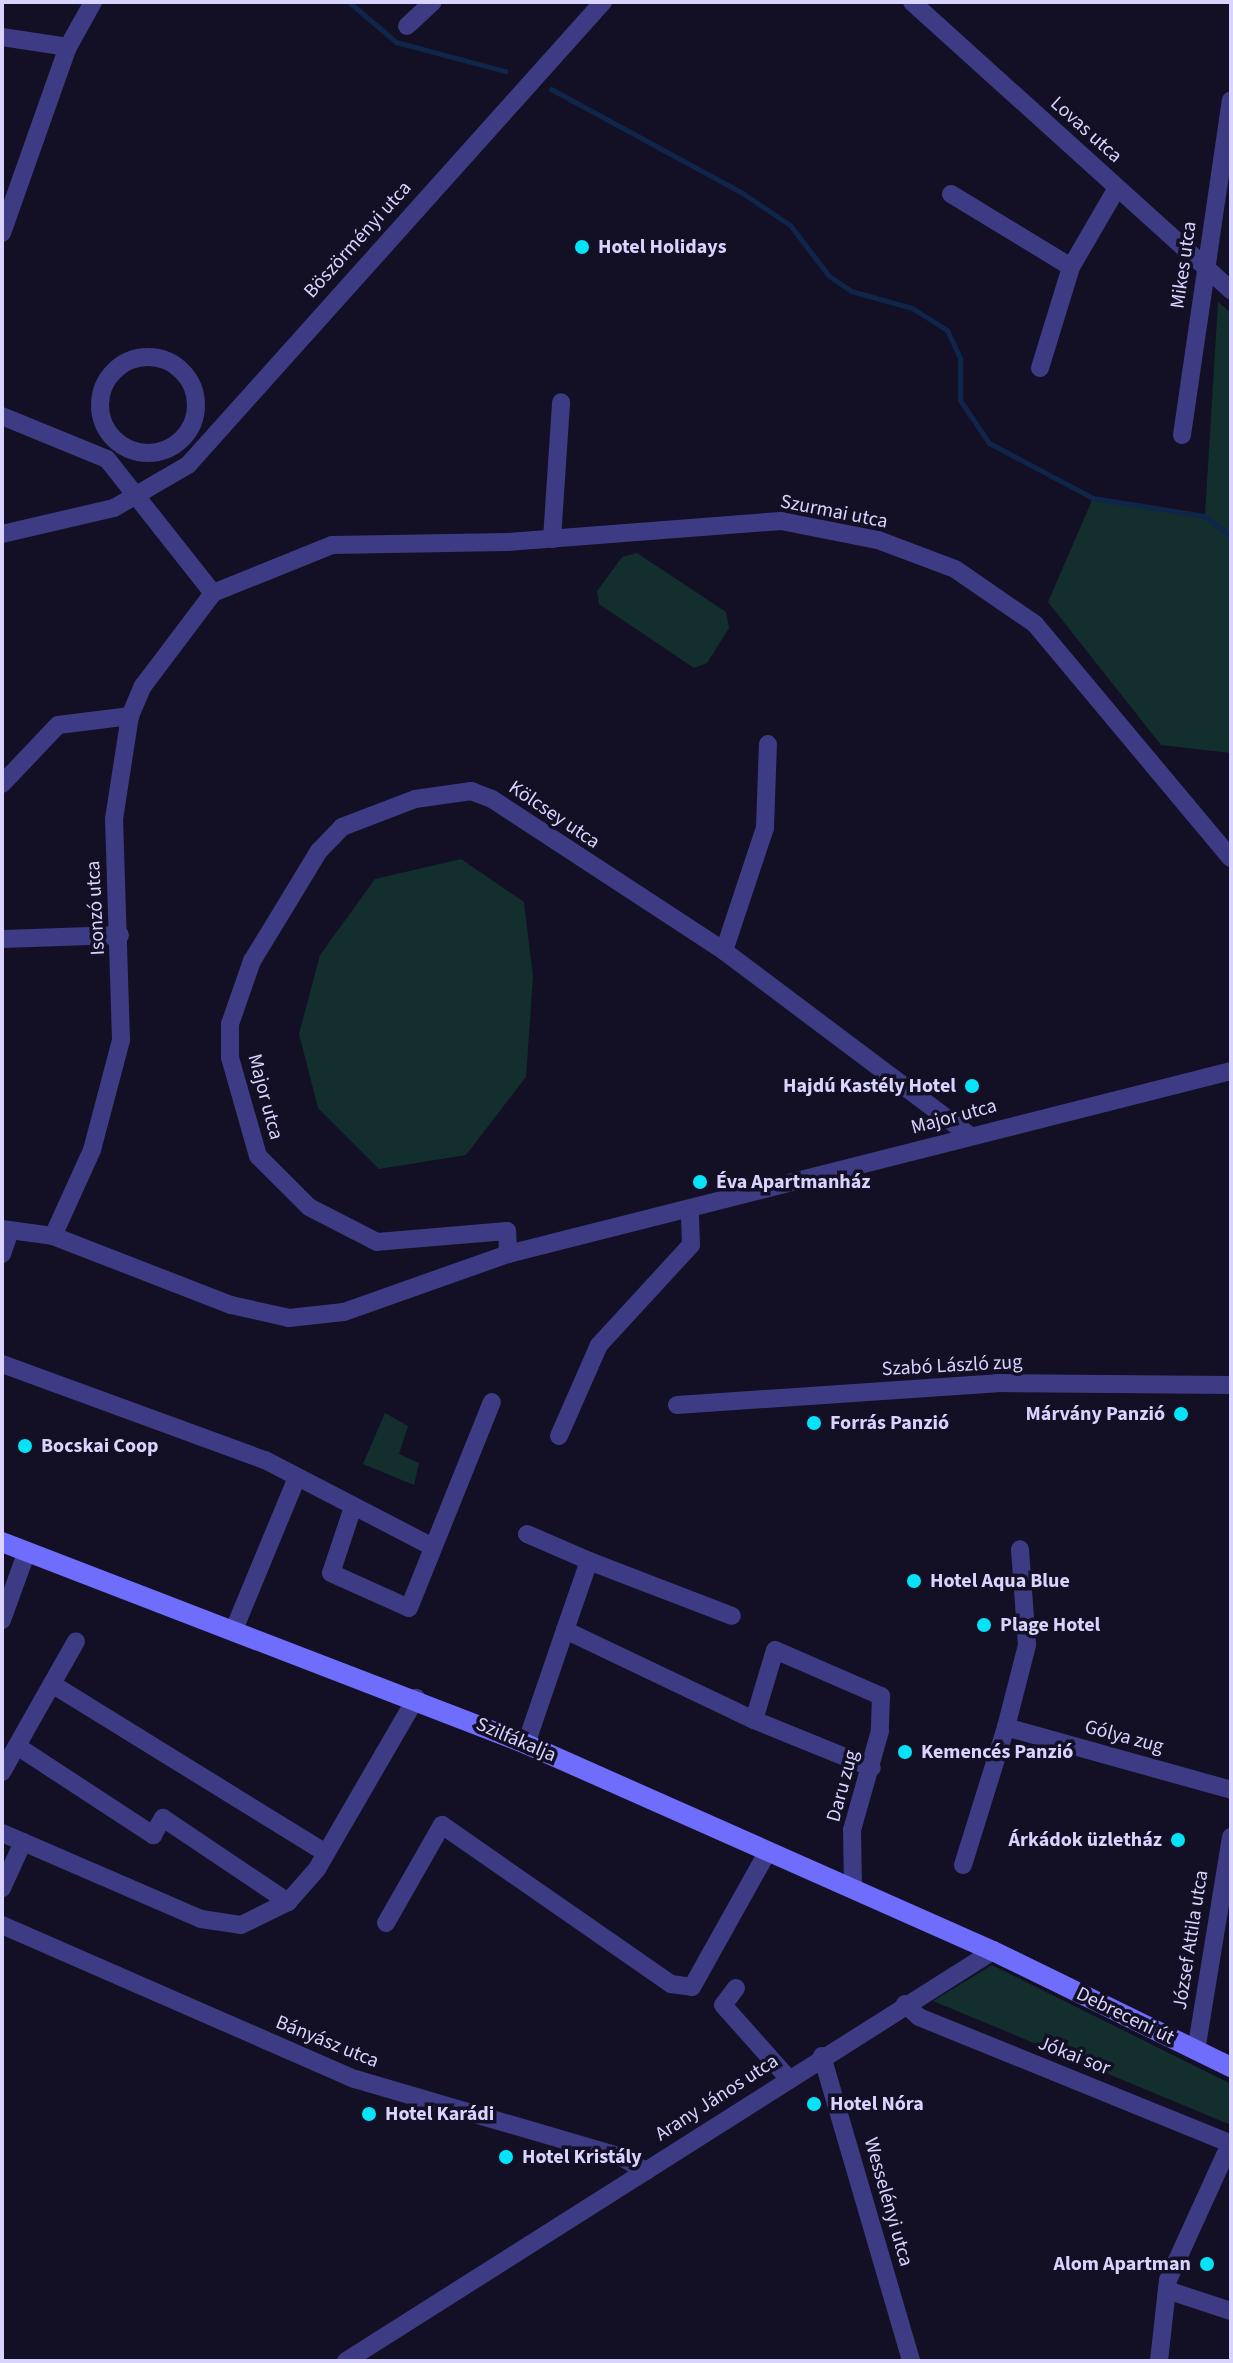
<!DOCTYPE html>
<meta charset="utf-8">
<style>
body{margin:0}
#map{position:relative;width:1233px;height:2363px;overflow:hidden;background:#130f25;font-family:"Source Sans 3",sans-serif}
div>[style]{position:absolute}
.green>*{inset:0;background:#122f2d}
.stream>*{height:5px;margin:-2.5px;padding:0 2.5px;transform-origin:2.5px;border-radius:2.5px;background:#0f2549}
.street>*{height:18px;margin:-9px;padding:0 9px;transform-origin:9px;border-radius:9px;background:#3d3b83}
.street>.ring{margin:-9px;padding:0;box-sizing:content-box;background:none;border:18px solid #3d3b83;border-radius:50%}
.secondary>*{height:20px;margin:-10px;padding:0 10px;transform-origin:10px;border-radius:10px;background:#6f6dfc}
.dots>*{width:22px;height:22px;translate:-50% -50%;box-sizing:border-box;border:4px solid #130f25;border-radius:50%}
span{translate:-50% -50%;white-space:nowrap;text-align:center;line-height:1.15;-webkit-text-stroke:7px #130f25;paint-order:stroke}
.street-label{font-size:20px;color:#d8d4fe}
.poi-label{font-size:20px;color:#d8d4fe;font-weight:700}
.left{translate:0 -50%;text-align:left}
.right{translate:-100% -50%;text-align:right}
.frame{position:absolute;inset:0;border:4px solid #d8d4fe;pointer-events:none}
</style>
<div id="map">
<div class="green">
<i style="clip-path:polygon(1218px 302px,1231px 313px,1231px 753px,1161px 745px,1048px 602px,1093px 498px,1205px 515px)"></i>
<i style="clip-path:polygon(637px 553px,726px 612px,729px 628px,707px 663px,694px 668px,599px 604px,597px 591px,622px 557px)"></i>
<i style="clip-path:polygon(461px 859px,524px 902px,533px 977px,526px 1077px,466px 1155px,379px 1169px,318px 1108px,299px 1034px,320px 955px,375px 879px)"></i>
<i style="clip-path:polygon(385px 1413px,408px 1426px,399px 1454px,419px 1463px,414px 1485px,363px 1464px)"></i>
<i style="clip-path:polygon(992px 1965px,1231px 2084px,1231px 2125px,933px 2001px)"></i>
</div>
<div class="stream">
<i style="left:349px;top:2px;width:62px;rotate:40.4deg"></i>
<i style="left:396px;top:42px;width:113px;rotate:14.9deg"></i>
<i style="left:551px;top:89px;width:220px;rotate:28.5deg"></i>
<i style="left:744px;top:194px;width:55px;rotate:34deg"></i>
<i style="left:790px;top:225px;width:64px;rotate:52.6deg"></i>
<i style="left:829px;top:276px;width:27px;rotate:34deg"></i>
<i style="left:851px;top:291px;width:63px;rotate:15.6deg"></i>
<i style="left:912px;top:308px;width:41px;rotate:32.2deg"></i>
<i style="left:947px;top:330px;width:31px;rotate:65deg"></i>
<i style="left:960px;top:358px;width:42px;rotate:90deg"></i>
<i style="left:960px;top:400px;width:52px;rotate:56deg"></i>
<i style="left:989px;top:443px;width:118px;rotate:27.9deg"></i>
<i style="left:1093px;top:498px;width:113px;rotate:9.1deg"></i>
<i style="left:1205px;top:516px;width:33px;rotate:38deg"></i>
</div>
<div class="street">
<i style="left:912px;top:2px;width:430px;rotate:42.1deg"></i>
<i style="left:407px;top:26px;width:35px;rotate:-43deg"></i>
<i style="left:2px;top:37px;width:67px;rotate:8.6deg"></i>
<i style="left:951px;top:194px;width:140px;rotate:31.3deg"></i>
<i style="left:2px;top:233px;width:197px;rotate:-70.5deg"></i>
<i style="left:68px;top:47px;width:51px;rotate:-60.9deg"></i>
<i class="ring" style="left:100px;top:357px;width:78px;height:78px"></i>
<i style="left:1040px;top:368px;width:106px;rotate:-72.9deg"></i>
<i style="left:1071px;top:267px;width:91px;rotate:-59.8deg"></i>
<i style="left:2px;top:416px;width:113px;rotate:22.3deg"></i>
<i style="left:107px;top:459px;width:171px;rotate:51.7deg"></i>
<i style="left:1182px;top:435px;width:338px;rotate:-81.7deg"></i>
<i style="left:2px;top:534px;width:115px;rotate:-13.1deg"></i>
<i style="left:114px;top:508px;width:86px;rotate:-30.2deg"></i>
<i style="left:188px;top:465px;width:622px;rotate:-48.13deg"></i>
<i style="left:552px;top:539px;width:137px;rotate:-86.2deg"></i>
<i style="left:213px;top:593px;width:128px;rotate:-22deg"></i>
<i style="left:332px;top:545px;width:175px;rotate:-1deg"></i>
<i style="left:507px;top:542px;width:275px;rotate:-4.4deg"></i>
<i style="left:781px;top:521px;width:99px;rotate:11.1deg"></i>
<i style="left:878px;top:540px;width:82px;rotate:20.6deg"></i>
<i style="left:955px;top:569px;width:97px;rotate:34.5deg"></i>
<i style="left:1035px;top:624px;width:305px;rotate:50.1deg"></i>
<i style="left:2px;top:784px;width:81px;rotate:-46.5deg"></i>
<i style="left:58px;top:725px;width:73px;rotate:-7.1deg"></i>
<i style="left:2px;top:939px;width:118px;rotate:-1.9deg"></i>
<i style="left:724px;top:951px;width:130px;rotate:-71.6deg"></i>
<i style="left:765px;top:828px;width:84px;rotate:-88deg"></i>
<i style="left:2px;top:1229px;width:51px;rotate:7.8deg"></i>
<i style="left:53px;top:1236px;width:191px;rotate:21.2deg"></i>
<i style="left:231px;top:1305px;width:59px;rotate:12.6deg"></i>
<i style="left:289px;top:1318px;width:55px;rotate:-6.2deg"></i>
<i style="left:344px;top:1312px;width:174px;rotate:-19.5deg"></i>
<i style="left:508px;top:1254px;width:746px;rotate:-14.2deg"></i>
<i style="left:53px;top:1236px;width:94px;rotate:-65.6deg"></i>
<i style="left:92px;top:1150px;width:114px;rotate:-75.2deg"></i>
<i style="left:121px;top:1040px;width:221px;rotate:-91.8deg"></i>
<i style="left:114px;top:819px;width:104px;rotate:-81.2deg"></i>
<i style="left:130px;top:716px;width:33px;rotate:-67deg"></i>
<i style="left:143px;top:686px;width:116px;rotate:-53deg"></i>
<i style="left:2px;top:1254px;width:24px;rotate:-71deg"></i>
<i style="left:508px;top:1254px;width:23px;rotate:-92deg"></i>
<i style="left:507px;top:1231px;width:130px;rotate:175.2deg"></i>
<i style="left:377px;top:1242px;width:76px;rotate:-152.8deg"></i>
<i style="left:309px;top:1207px;width:72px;rotate:-135deg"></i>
<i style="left:258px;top:1156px;width:102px;rotate:-105.9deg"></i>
<i style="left:230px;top:1058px;width:34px;rotate:-90deg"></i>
<i style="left:230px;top:1024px;width:67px;rotate:-70.8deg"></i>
<i style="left:252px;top:961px;width:129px;rotate:-58.7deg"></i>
<i style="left:319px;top:851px;width:33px;rotate:-46deg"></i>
<i style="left:342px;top:827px;width:78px;rotate:-21deg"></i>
<i style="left:415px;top:799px;width:57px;rotate:-8.1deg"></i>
<i style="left:471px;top:791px;width:22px;rotate:21deg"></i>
<i style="left:492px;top:799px;width:277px;rotate:33.2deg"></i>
<i style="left:724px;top:951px;width:306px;rotate:36.9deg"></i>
<i style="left:2px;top:1364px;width:280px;rotate:20.1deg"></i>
<i style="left:265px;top:1460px;width:189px;rotate:27.4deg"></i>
<i style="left:677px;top:1405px;width:321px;rotate:-3.9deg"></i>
<i style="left:997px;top:1383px;width:234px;rotate:0.5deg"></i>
<i style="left:559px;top:1436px;width:99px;rotate:-66.3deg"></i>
<i style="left:599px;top:1345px;width:136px;rotate:-47.4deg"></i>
<i style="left:691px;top:1245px;width:33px;rotate:-92deg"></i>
<i style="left:352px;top:1510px;width:66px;rotate:108.4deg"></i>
<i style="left:331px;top:1573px;width:85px;rotate:24.2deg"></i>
<i style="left:409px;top:1608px;width:222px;rotate:-68.1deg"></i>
<i style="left:527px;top:1534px;width:68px;rotate:23.5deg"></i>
<i style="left:2px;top:1620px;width:73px;rotate:-70.1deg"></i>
<i style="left:235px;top:1627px;width:159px;rotate:-67.5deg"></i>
<i style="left:565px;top:1630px;width:73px;rotate:-70.8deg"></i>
<i style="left:589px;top:1561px;width:153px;rotate:21deg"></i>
<i style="left:52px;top:1684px;width:322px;rotate:31.7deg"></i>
<i style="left:754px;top:1720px;width:127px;rotate:22.1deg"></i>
<i style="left:1006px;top:1727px;width:85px;rotate:-75.6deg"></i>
<i style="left:1027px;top:1645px;width:96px;rotate:-94.2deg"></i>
<i style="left:526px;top:1744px;width:120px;rotate:-71.1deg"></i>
<i style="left:565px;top:1630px;width:209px;rotate:25.5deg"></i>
<i style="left:754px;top:1720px;width:73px;rotate:-73.3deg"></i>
<i style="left:775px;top:1650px;width:116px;rotate:23.5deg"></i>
<i style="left:881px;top:1696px;width:35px;rotate:92deg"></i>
<i style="left:880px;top:1731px;width:103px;rotate:105.8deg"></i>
<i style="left:852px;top:1830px;width:58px;rotate:89deg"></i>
<i style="left:17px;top:1746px;width:163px;rotate:33.2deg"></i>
<i style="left:153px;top:1835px;width:20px;rotate:-60deg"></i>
<i style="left:163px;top:1818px;width:151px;rotate:33.9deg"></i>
<i style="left:2px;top:1772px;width:150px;rotate:-60.5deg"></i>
<i style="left:2px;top:1833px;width:23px;rotate:23deg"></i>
<i style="left:23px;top:1842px;width:51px;rotate:114.5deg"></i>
<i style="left:23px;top:1842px;width:194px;rotate:23.4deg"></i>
<i style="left:201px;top:1919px;width:40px;rotate:8.5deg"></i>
<i style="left:241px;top:1925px;width:52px;rotate:-26.1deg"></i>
<i style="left:288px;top:1902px;width:44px;rotate:-48.7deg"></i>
<i style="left:317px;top:1869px;width:198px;rotate:-59.9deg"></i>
<i style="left:963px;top:1865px;width:145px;rotate:-72.7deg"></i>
<i style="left:1006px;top:1727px;width:234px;rotate:15.6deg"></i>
<i style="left:386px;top:1923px;width:113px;rotate:-60.3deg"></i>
<i style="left:442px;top:1825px;width:279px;rotate:34.8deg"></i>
<i style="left:671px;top:1984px;width:21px;rotate:8deg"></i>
<i style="left:692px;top:1987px;width:156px;rotate:-60.8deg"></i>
<i style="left:2px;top:1925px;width:385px;rotate:23.6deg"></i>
<i style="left:355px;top:2079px;width:275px;rotate:16.3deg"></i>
<i style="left:619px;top:2156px;width:31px;rotate:29deg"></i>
<i style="left:736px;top:1988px;width:21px;rotate:127deg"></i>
<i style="left:723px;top:2005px;width:98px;rotate:48.3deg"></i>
<i style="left:905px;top:2004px;width:19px;rotate:43deg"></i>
<i style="left:919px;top:2017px;width:337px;rotate:22.1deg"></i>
<i style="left:1196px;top:2051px;width:217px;rotate:-80.7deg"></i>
<i style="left:822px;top:2056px;width:318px;rotate:73.7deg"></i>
<i style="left:1167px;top:2290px;width:67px;rotate:18.2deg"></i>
<i style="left:346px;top:2361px;width:766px;rotate:-32.36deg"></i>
<i style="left:1159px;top:2361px;width:81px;rotate:-83.7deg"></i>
<i style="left:1168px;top:2280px;width:152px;rotate:-65.5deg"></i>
</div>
<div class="secondary">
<i style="left:2px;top:1542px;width:562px;rotate:21.08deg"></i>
<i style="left:526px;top:1744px;width:511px;rotate:23.91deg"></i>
<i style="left:993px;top:1951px;width:265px;rotate:26deg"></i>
</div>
<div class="dots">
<i style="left:582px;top:247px;background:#05e3f9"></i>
<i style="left:972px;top:1086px;background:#05e3f9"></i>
<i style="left:700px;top:1182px;background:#05e3f9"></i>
<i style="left:1181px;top:1414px;background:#05e3f9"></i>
<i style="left:814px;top:1423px;background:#05e3f9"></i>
<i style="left:25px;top:1446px;background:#05e3f9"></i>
<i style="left:914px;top:1581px;background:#05e3f9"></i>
<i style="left:984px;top:1625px;background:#05e3f9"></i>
<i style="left:905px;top:1752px;background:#05e3f9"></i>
<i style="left:1178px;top:1840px;background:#05e3f9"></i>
<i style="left:814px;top:2104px;background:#05e3f9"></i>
<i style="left:369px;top:2114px;background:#05e3f9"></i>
<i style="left:506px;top:2157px;background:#05e3f9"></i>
<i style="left:1207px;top:2264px;background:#05e3f9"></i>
</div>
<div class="street-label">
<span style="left:1086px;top:130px;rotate:42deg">Lovas utca</span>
<span style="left:358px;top:240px;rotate:-48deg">Böszörményi utca</span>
<span style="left:1184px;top:265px;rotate:-82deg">Mikes utca</span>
<span style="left:834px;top:512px;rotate:11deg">Szurmai utca</span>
<span style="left:554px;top:815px;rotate:34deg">Kölcsey utca</span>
<span style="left:96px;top:908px;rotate:-93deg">Isonzó utca</span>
<span style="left:265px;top:1097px;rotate:75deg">Major utca</span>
<span style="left:954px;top:1117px;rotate:-15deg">Major utca</span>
<span style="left:952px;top:1366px;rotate:-3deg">Szabó László zug</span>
<span style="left:1124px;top:1737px;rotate:15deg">Gólya zug</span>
<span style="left:516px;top:1740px;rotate:23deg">Szilfákalja</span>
<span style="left:843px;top:1786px;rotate:-75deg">Daru zug</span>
<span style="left:1191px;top:1940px;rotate:-81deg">József Attila utca</span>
<span style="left:1125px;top:2016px;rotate:26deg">Debreceni út</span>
<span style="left:327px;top:2042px;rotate:22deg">Bányász utca</span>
<span style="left:1074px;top:2056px;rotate:21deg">Jókai sor</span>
<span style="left:717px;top:2098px;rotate:-33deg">Arany János utca</span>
<span style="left:888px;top:2202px;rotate:74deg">Wesselényi utca</span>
</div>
<div class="poi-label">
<span class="left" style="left:598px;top:247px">Hotel Holidays</span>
<span class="right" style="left:956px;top:1086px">Hajdú Kastély Hotel</span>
<span class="left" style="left:716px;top:1182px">Éva Apartmanház</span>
<span class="right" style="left:1165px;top:1414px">Márvány Panzió</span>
<span class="left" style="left:830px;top:1423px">Forrás Panzió</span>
<span class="left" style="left:41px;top:1446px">Bocskai Coop</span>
<span class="left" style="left:930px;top:1581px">Hotel Aqua Blue</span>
<span class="left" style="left:1000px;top:1625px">Plage Hotel</span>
<span class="left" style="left:921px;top:1752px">Kemencés Panzió</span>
<span class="right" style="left:1162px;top:1840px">Árkádok üzletház</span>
<span class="left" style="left:830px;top:2104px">Hotel Nóra</span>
<span class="left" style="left:385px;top:2114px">Hotel Karádi</span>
<span class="left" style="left:522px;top:2157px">Hotel Kristály</span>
<span class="right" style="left:1191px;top:2264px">Alom Apartman</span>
</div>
<div class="frame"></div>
</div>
